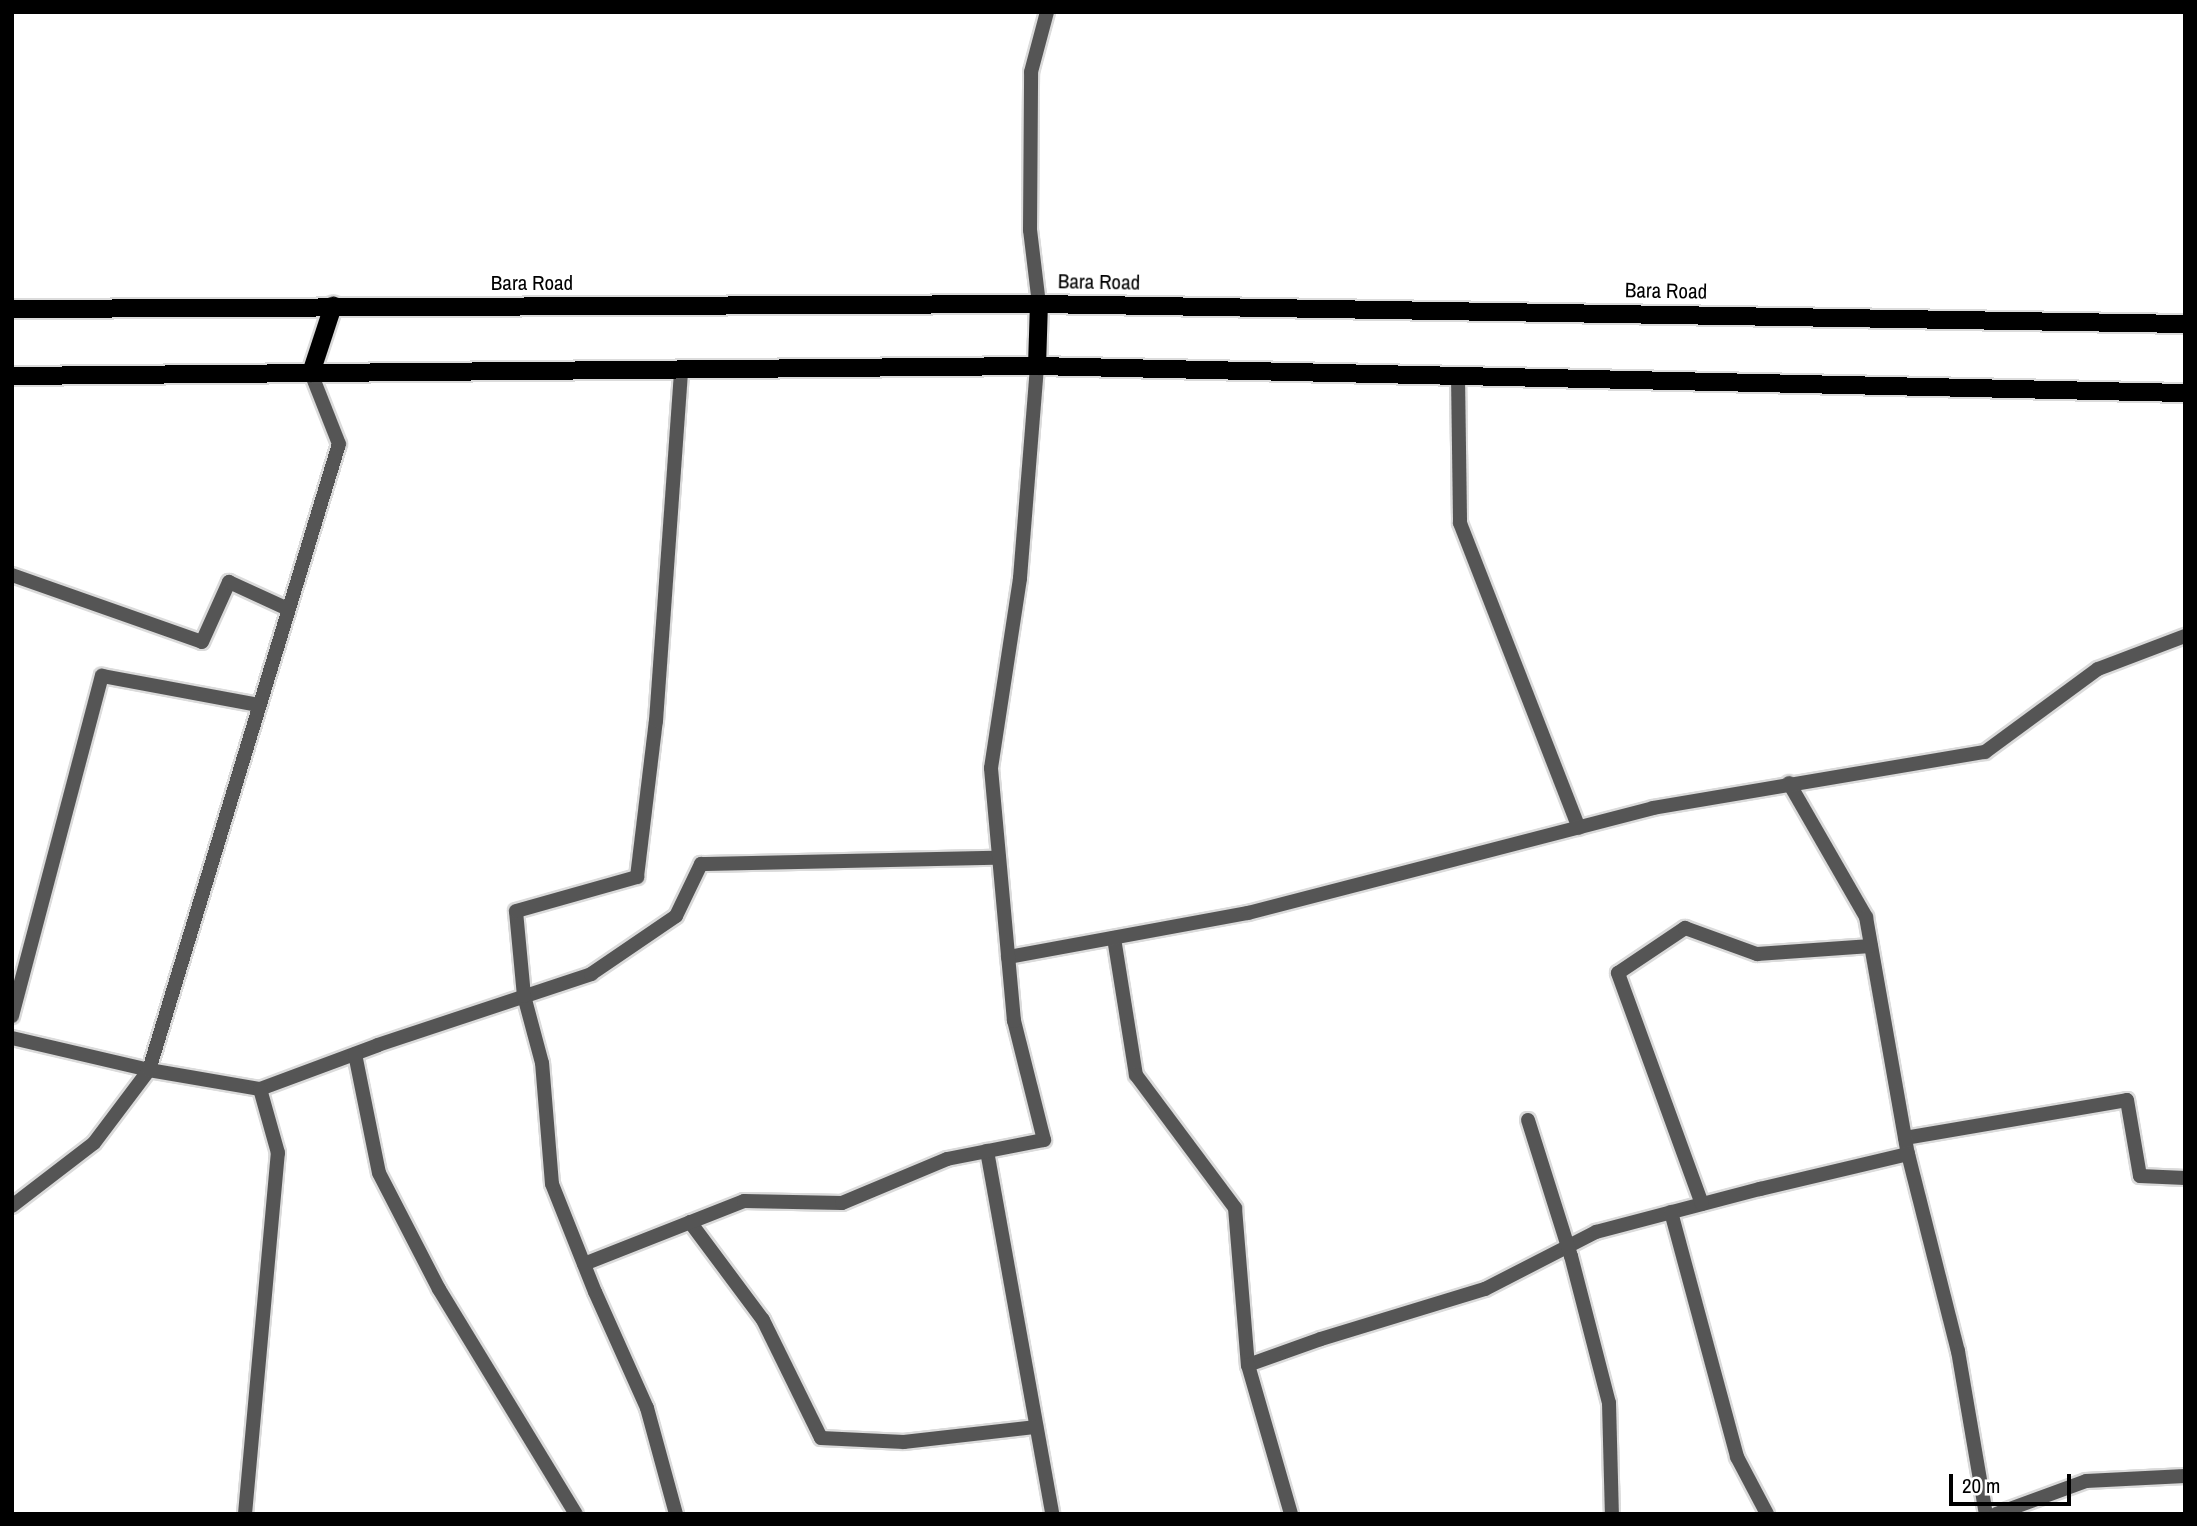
<!DOCTYPE html>
<style>
body{margin:0}
#map{position:relative;width:2197px;height:1526px;overflow:hidden;background:#fff;font-family:"Archivo Narrow",sans-serif}
div>[style]{position:absolute}
.roads{filter:drop-shadow(2px 0 #dbdbdb) drop-shadow(-2px 0 #dbdbdb) drop-shadow(0 2px #dbdbdb) drop-shadow(0 -2px #dbdbdb)}
.lane>*{height:14px;margin:-7px;padding:0 7px;transform-origin:7px;border-radius:7px;background:#555}
.street>*{height:14px;margin:-7px;padding:0 7px;transform-origin:7px;border-radius:7px;background:#555}
.primary>*{height:18px;margin:-9px;padding:0 9px;transform-origin:9px;border-radius:9px;background:#000}
span{translate:-50% -50%;white-space:nowrap;text-align:center;line-height:1.15;-webkit-text-stroke:7px #fff;paint-order:stroke}
.street-label{font-size:21px;color:#000}
.frame{position:absolute;inset:0;border:14px solid #000;pointer-events:none}
.scale{position:absolute;left:1949px;top:1474px;width:122px;height:32px;box-sizing:border-box;border:4px solid #000;border-top:0;padding-left:9px;font-size:21px;line-height:24px;white-space:nowrap;color:#000;-webkit-text-stroke:5px #fff;paint-order:stroke}
</style>
<div id="map">
<div class="roads">
<div class="lane">
<i style="left:1905px;top:1138px;width:225px;rotate:-9.7deg"></i>
<i style="left:2127px;top:1100px;width:77px;rotate:80.3deg"></i>
<i style="left:2140px;top:1176px;width:45px;rotate:2.5deg"></i>
</div>
<div class="street">
<i style="left:1039px;top:304px;width:75px;rotate:-96.9deg"></i>
<i style="left:1030px;top:230px;width:158px;rotate:-89.6deg"></i>
<i style="left:1031px;top:72px;width:62px;rotate:-75.1deg"></i>
<i style="left:1458px;top:376px;width:147px;rotate:89.2deg"></i>
<i style="left:1460px;top:523px;width:327px;rotate:68.7deg"></i>
<i style="left:12px;top:575px;width:201px;rotate:19.4deg"></i>
<i style="left:202px;top:642px;width:66px;rotate:-65.8deg"></i>
<i style="left:229px;top:582px;width:65px;rotate:24.6deg"></i>
<i style="left:1789px;top:783px;width:155px;rotate:60.1deg"></i>
<i style="left:1866px;top:917px;width:241px;rotate:80deg"></i>
<i style="left:1908px;top:1154px;width:203px;rotate:75.8deg"></i>
<i style="left:1958px;top:1351px;width:165px;rotate:80.3deg"></i>
<i style="left:1114px;top:938px;width:139px;rotate:80.9deg"></i>
<i style="left:1136px;top:1075px;width:166px;rotate:53.3deg"></i>
<i style="left:1235px;top:1208px;width:158px;rotate:85.3deg"></i>
<i style="left:1248px;top:1365px;width:77px;rotate:-19.6deg"></i>
<i style="left:1321px;top:1339px;width:171px;rotate:-17deg"></i>
<i style="left:1485px;top:1289px;width:125px;rotate:-27.2deg"></i>
<i style="left:1596px;top:1232px;width:170px;rotate:-14.7deg"></i>
<i style="left:1760px;top:1189px;width:152px;rotate:-13.3deg"></i>
<i style="left:1008px;top:957px;width:244px;rotate:-10.4deg"></i>
<i style="left:1248px;top:913px;width:418px;rotate:-14.5deg"></i>
<i style="left:1653px;top:808px;width:337px;rotate:-9.6deg"></i>
<i style="left:1985px;top:752px;width:140px;rotate:-36.3deg"></i>
<i style="left:2098px;top:669px;width:93px;rotate:-20.8deg"></i>
<i style="left:12px;top:1016px;width:352px;rotate:-75.2deg"></i>
<i style="left:102px;top:676px;width:159px;rotate:10.5deg"></i>
<i style="left:12px;top:1038px;width:141px;rotate:13.1deg"></i>
<i style="left:149px;top:1070px;width:113px;rotate:9.7deg"></i>
<i style="left:260px;top:1089px;width:126px;rotate:-20.4deg"></i>
<i style="left:378px;top:1045px;width:225px;rotate:-18.4deg"></i>
<i style="left:591px;top:974px;width:103px;rotate:-34.3deg"></i>
<i style="left:676px;top:916px;width:58px;rotate:-64.3deg"></i>
<i style="left:701px;top:864px;width:298px;rotate:-1.2deg"></i>
<i style="left:355px;top:1054px;width:121px;rotate:78.6deg"></i>
<i style="left:379px;top:1173px;width:131px;rotate:62.7deg"></i>
<i style="left:439px;top:1289px;width:263px;rotate:58.7deg"></i>
<i style="left:1528px;top:1120px;width:143px;rotate:72.5deg"></i>
<i style="left:1571px;top:1256px;width:152px;rotate:75.5deg"></i>
<i style="left:1609px;top:1403px;width:111px;rotate:88.5deg"></i>
<i style="left:987px;top:1151px;width:369px;rotate:79.8deg"></i>
<i style="left:1702px;top:1204px;width:246px;rotate:-110deg"></i>
<i style="left:1618px;top:973px;width:81px;rotate:-33.9deg"></i>
<i style="left:1685px;top:928px;width:77px;rotate:19.9deg"></i>
<i style="left:1757px;top:954px;width:114px;rotate:-4deg"></i>
<i style="left:12px;top:1206px;width:103px;rotate:-37.5deg"></i>
<i style="left:94px;top:1143px;width:91px;rotate:-53deg"></i>
<i style="left:149px;top:1070px;width:654px;rotate:-73.12deg"></i>
<i style="left:339px;top:444px;width:76px;rotate:-111.5deg"></i>
<i style="left:1671px;top:1212px;width:254px;rotate:74.9deg"></i>
<i style="left:1737px;top:1457px;width:64px;rotate:62.2deg"></i>
<i style="left:690px;top:1222px;width:122px;rotate:53.3deg"></i>
<i style="left:763px;top:1320px;width:131px;rotate:63.8deg"></i>
<i style="left:821px;top:1438px;width:83px;rotate:2.8deg"></i>
<i style="left:904px;top:1442px;width:133px;rotate:-6.5deg"></i>
<i style="left:584px;top:1264px;width:172px;rotate:-21.5deg"></i>
<i style="left:744px;top:1201px;width:98px;rotate:1.2deg"></i>
<i style="left:842px;top:1203px;width:114px;rotate:-22.7deg"></i>
<i style="left:947px;top:1159px;width:99px;rotate:-11.1deg"></i>
<i style="left:1044px;top:1140px;width:123px;rotate:-104.1deg"></i>
<i style="left:1014px;top:1021px;width:254px;rotate:-95.2deg"></i>
<i style="left:991px;top:768px;width:192px;rotate:-81.3deg"></i>
<i style="left:1020px;top:578px;width:213px;rotate:-85.4deg"></i>
<i style="left:1248px;top:1365px;width:155px;rotate:73.9deg"></i>
<i style="left:245px;top:1514px;width:363px;rotate:-84.8deg"></i>
<i style="left:278px;top:1153px;width:66px;rotate:-105.7deg"></i>
<i style="left:676px;top:1514px;width:110px;rotate:-105.3deg"></i>
<i style="left:647px;top:1408px;width:127px;rotate:-114.1deg"></i>
<i style="left:595px;top:1292px;width:116px;rotate:-111.7deg"></i>
<i style="left:552px;top:1184px;width:121px;rotate:-94.7deg"></i>
<i style="left:542px;top:1063px;width:69px;rotate:-105deg"></i>
<i style="left:524px;top:996px;width:85px;rotate:-95.4deg"></i>
<i style="left:516px;top:911px;width:126px;rotate:-15.7deg"></i>
<i style="left:637px;top:877px;width:157px;rotate:-83.1deg"></i>
<i style="left:656px;top:721px;width:353px;rotate:-85.9deg"></i>
<i style="left:1996px;top:1514px;width:96px;rotate:-20.1deg"></i>
<i style="left:2086px;top:1481px;width:99px;rotate:-2.9deg"></i>
</div>
<div class="primary">
<i style="left:12px;top:309px;width:1027px;rotate:-0.28deg"></i>
<i style="left:1039px;top:304px;width:1146px;rotate:1deg"></i>
<i style="left:1037px;top:366px;width:62px;rotate:-88.2deg"></i>
<i style="left:311px;top:373px;width:71px;rotate:-71.8deg"></i>
<i style="left:12px;top:376px;width:1025px;rotate:-0.56deg"></i>
<i style="left:1037px;top:366px;width:1148px;rotate:1.35deg"></i>
</div>
</div>
<div class="street-label">
<span style="left:1099px;top:282px;rotate:1deg">Bara Road</span>
<span style="left:532px;top:283px">Bara Road</span>
<span style="left:1666px;top:291px;rotate:1deg">Bara Road</span>
</div>
<div class="frame"></div>
<div class="scale">20 m</div>
</div>
